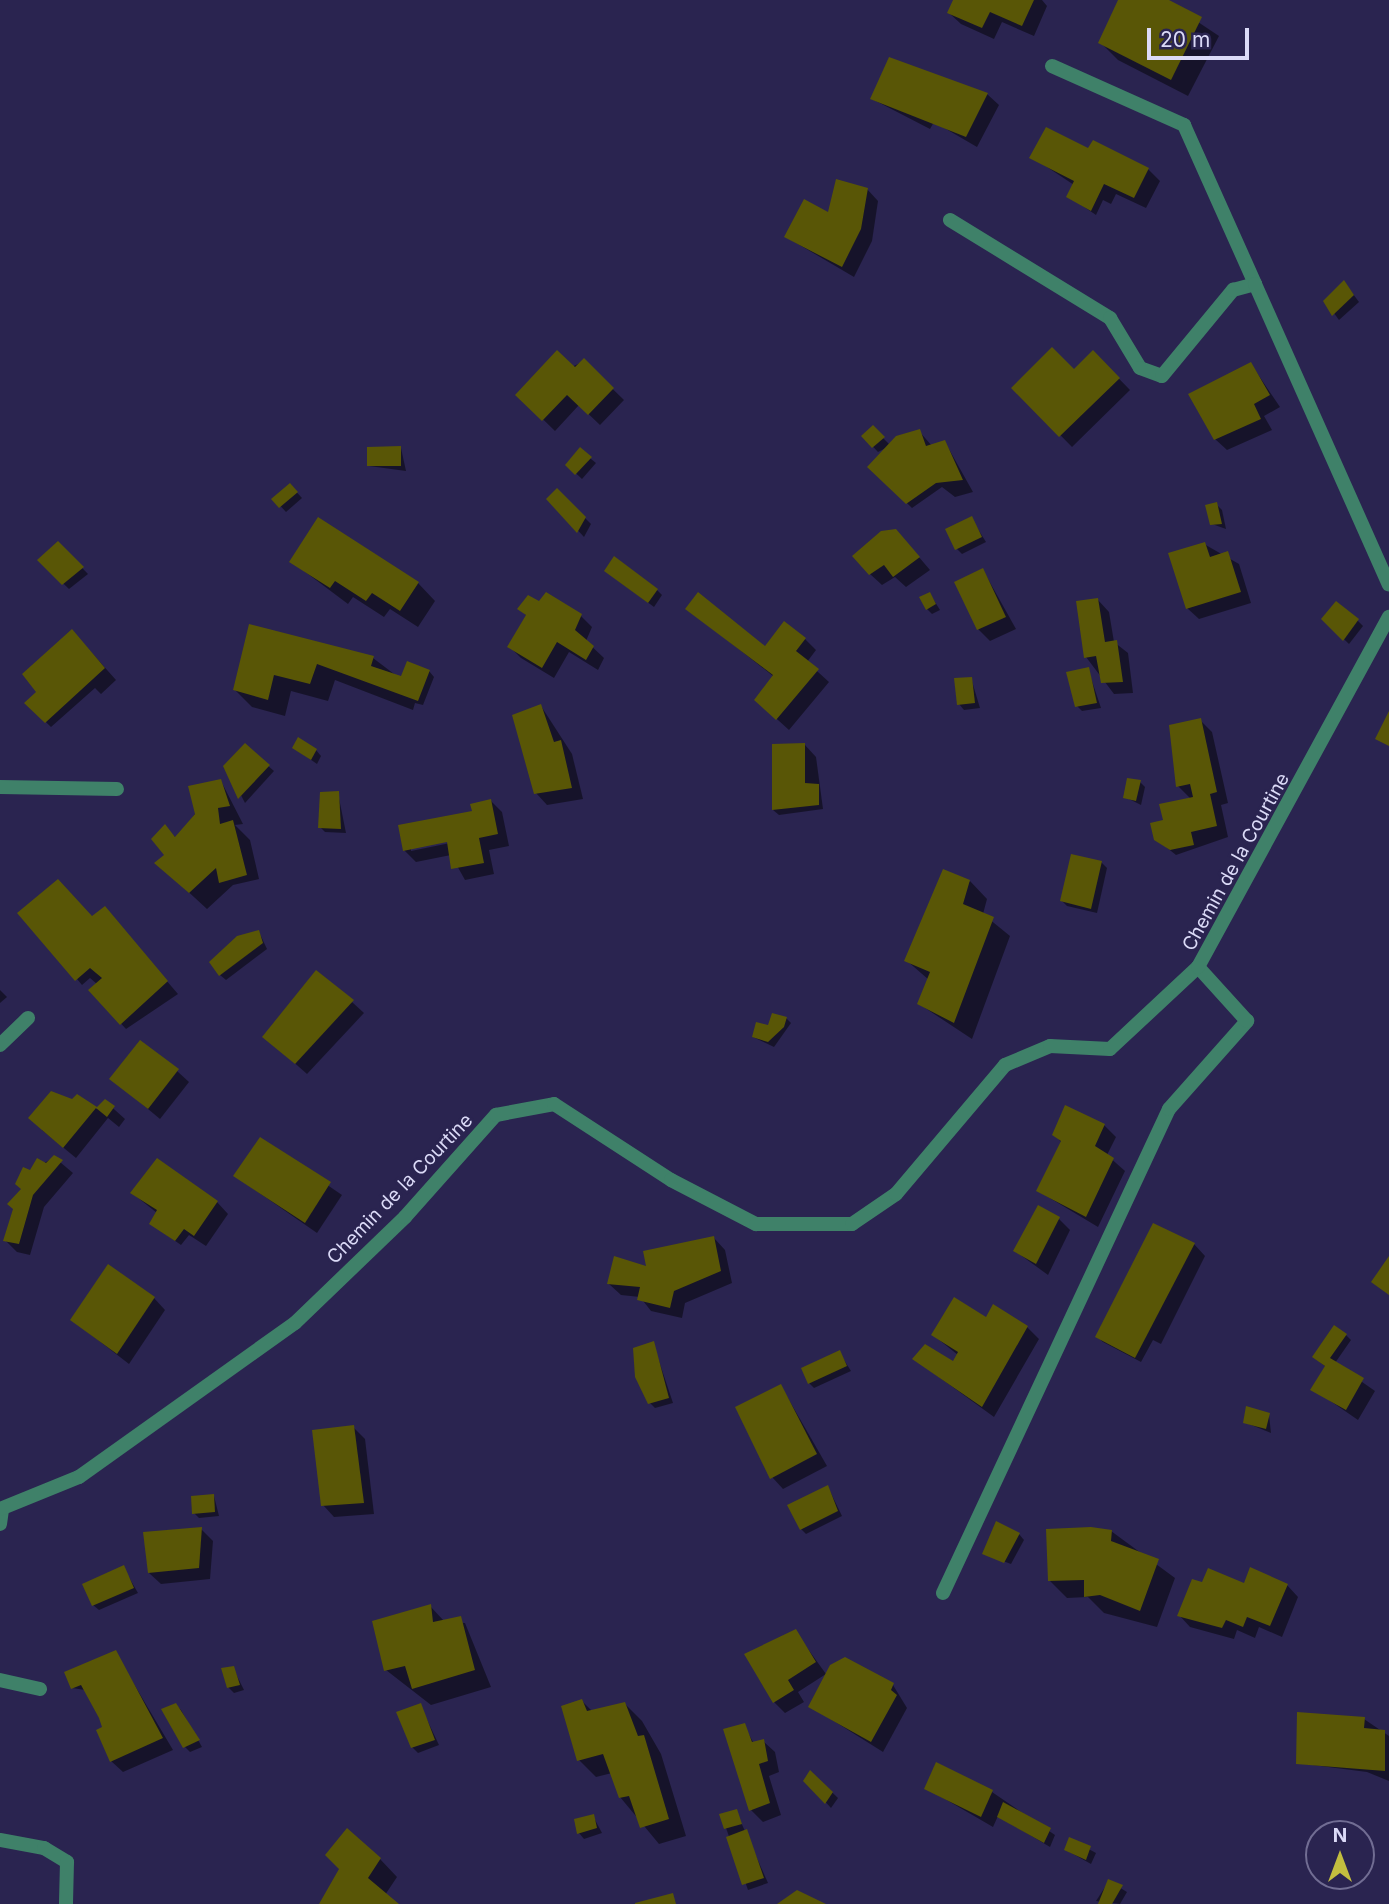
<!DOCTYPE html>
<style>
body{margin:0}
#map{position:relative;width:1389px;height:1904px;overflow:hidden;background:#2a2450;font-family:Inter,sans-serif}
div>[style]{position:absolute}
.shadow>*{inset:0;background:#0007}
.building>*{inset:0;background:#595606}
.service>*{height:14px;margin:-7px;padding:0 7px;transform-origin:7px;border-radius:7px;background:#3f8169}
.minor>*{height:14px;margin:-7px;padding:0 7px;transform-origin:7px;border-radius:7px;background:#3f8169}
span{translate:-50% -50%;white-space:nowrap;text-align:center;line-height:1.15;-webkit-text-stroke:5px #2a2450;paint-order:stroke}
.street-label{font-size:19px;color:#dbdaf7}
.north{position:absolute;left:1305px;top:1820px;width:70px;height:70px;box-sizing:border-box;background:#2a2450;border:2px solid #716d93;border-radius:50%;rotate:0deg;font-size:19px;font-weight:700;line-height:28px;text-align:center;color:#dbdaf7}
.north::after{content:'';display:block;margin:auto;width:24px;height:32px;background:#c2bd3f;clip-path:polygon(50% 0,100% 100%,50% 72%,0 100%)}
.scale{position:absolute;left:1147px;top:28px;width:102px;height:32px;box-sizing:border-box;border:4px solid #dbdaf7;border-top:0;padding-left:9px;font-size:21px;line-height:24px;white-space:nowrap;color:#dbdaf7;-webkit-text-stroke:5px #2a2450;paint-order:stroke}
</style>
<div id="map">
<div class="shadow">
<i style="clip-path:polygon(955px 0,1042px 0,1047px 6px,1034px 36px,1002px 22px,994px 39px,961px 24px,949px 13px)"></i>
<i style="clip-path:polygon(1120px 0,1165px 0,1219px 36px,1188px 96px,1118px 60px,1100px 42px)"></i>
<i style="clip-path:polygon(987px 94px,999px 105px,977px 147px,934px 122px,930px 129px,872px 99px)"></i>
<i style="clip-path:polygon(1089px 151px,1148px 169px,1160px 181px,1146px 208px,1116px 194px,1111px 204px,1103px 200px,1096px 215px,1068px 196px,1074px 185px,1032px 157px)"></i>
<i style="clip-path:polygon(867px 189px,878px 201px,872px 241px,854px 277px,786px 237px)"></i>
<i style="clip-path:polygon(1344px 282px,1359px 302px,1339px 320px,1325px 301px)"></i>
<i style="clip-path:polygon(1093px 352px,1130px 390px,1072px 447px,1014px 388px,1074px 371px)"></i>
<i style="clip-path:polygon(584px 361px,624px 400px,600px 425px,579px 405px,555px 431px,517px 394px)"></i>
<i style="clip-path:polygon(1251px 364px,1280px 407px,1264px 416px,1272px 430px,1227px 450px,1215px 439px)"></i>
<i style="clip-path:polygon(873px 428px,890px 445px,919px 431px,932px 446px,945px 442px,973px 492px,955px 497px,942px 487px,912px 508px,870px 467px,888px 447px,878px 452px,863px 436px)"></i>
<i style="clip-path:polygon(401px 448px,406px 471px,369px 466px)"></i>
<i style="clip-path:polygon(580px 450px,596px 463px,582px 479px,567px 465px)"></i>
<i style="clip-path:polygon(290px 485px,302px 498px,286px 512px,274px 499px)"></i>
<i style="clip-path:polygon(557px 490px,591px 524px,584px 537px,549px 499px)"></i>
<i style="clip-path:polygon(1216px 504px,1222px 510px,1226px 529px,1212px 524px)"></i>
<i style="clip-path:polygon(971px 518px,986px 542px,962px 554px,957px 549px)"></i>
<i style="clip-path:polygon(58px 543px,88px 574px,69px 589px,39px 560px)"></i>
<i style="clip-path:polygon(907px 543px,930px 570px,906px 587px,895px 577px,882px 585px,870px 574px)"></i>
<i style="clip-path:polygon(1204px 544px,1239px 564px,1251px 603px,1199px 619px,1187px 608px)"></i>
<i style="clip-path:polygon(292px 562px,418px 583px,435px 601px,418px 627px,390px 609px,384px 617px,353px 597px,348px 604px)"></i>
<i style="clip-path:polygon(983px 570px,1016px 629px,990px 641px,978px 629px)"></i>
<i style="clip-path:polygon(612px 576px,657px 590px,662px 595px,654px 607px)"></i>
<i style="clip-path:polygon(930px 594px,940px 610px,932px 614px,927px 609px)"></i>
<i style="clip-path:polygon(1098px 600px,1109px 612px,1114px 642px,1128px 653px,1133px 693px,1114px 694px,1086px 657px)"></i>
<i style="clip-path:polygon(520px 609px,580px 615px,592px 627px,586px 641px,604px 658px,598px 670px,569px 652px,554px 678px,521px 658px,509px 646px,528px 617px)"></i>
<i style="clip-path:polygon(688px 609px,765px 649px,805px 639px,816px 650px,807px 662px,829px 682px,789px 730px,768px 711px,773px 676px)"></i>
<i style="clip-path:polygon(1323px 619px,1357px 620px,1363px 626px,1349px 644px)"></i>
<i style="clip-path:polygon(251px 626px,373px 658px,402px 680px,429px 671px,434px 677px,423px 705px,415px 703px,413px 710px,335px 680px,328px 701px,291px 691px,285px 716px,252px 707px,234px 689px)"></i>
<i style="clip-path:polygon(83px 643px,116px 680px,101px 694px,95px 688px,51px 727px,27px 704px)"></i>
<i style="clip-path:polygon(1088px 669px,1101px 708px,1082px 711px,1077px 706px)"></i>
<i style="clip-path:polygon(971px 678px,980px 708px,964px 710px,959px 704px)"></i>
<i style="clip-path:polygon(541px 706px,572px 754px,583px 799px,547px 805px,536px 793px)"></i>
<i style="clip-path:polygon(1200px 720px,1212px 732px,1228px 803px,1221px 805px,1228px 837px,1176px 855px,1156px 839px,1162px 822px,1191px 799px,1178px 786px)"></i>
<i style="clip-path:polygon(805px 745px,816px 757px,823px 809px,779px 815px,773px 810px)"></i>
<i style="clip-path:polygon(245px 746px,274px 771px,245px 803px,226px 766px)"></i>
<i style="clip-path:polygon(294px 748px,316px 750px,321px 756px,317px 764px)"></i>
<i style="clip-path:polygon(221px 781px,243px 824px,235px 825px,250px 840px,259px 879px,233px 885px,207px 909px,157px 863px,167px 855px,165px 826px,176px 838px)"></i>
<i style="clip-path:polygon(1140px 782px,1145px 787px,1141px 805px,1125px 797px)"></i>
<i style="clip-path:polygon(338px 793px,346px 833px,325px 832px,320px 827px)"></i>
<i style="clip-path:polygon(evenodd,491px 801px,502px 812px,509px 846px,489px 850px,494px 874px,465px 880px,451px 855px,416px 862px,404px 850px,491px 801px,455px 839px,455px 842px,411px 851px,411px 848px,455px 839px)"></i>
<i style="clip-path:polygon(1101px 862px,1107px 868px,1097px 913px,1067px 906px,1062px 901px)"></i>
<i style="clip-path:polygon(970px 881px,987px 899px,983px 914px,1010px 936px,972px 1039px,919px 1004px,929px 980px,906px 960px)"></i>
<i style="clip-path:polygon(104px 908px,178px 994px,126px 1029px,90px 990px,97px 984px,90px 978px,82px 985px,77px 979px,93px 918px)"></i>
<i style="clip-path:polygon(259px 932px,267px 949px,226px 980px,220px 975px)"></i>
<i style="clip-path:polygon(0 990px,7px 997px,0 1003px)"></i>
<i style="clip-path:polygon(352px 1002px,364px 1013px,307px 1074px,265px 1037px)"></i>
<i style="clip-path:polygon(786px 1018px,791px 1023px,774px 1047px,753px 1037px)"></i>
<i style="clip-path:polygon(177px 1071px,189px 1082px,160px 1119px,112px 1079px)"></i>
<i style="clip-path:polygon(78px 1096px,97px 1109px,105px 1101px,125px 1119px,119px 1127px,108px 1118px,76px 1158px,42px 1130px)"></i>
<i style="clip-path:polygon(1104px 1125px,1116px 1137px,1107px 1155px,1125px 1171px,1098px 1227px,1038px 1191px,1062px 1143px,1054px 1134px)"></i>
<i style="clip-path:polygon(260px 1139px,342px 1195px,317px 1233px,235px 1176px)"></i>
<i style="clip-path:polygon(54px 1157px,73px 1173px,44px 1207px,30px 1255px,17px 1252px,5px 1240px,23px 1189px,30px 1172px)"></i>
<i style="clip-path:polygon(132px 1193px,217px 1202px,228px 1214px,206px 1246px,189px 1235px,181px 1245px,151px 1224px,157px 1213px)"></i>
<i style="clip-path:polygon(1059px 1219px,1070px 1230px,1048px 1275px,1015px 1251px)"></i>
<i style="clip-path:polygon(714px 1238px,725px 1250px,732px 1283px,685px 1303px,682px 1318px,651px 1311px,640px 1297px,621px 1295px,609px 1284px)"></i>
<i style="clip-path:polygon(1194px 1244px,1205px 1256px,1161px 1344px,1153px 1340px,1141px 1362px,1103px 1342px,1097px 1337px)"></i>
<i style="clip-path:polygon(154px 1298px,165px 1310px,129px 1364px,72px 1320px)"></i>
<i style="clip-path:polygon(986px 1319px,1027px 1327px,1039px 1339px,994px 1417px,914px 1359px,953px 1363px,958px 1355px,933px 1335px)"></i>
<i style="clip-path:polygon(1346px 1335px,1351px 1340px,1335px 1363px,1375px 1391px,1358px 1420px,1313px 1389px,1326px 1367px,1314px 1357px)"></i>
<i style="clip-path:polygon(653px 1343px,673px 1403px,655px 1408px,650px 1403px)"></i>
<i style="clip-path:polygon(839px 1352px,851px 1371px,814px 1388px,809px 1383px)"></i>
<i style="clip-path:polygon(781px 1386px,827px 1466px,783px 1489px,772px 1477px)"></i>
<i style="clip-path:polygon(1269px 1415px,1271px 1433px,1244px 1422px)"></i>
<i style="clip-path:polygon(353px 1427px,365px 1439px,374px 1514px,334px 1517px,323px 1505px)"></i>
<i style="clip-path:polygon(828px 1487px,842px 1516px,806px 1534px,801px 1529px)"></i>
<i style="clip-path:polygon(214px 1496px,219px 1516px,199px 1518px,194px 1513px)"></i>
<i style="clip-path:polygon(201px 1529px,213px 1541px,210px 1579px,161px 1584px,149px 1573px)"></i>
<i style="clip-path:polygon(1111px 1531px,1175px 1578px,1157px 1627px,1104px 1613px,1088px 1597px,1067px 1598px,1050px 1581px)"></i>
<i style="clip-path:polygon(1019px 1534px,1024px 1540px,1011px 1564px,984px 1554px)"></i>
<i style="clip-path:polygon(123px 1567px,138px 1593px,99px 1610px,93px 1605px)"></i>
<i style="clip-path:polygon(1203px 1585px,1287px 1585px,1298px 1597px,1282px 1637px,1259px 1627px,1255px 1638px,1237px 1630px,1234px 1639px,1190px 1627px,1179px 1615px)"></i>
<i style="clip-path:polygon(430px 1606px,445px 1622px,465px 1623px,491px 1687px,431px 1705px,386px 1670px)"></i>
<i style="clip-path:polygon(795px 1631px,826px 1674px,798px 1692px,804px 1702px,785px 1713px,774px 1702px)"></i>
<i style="clip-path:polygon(115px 1652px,173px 1750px,123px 1772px,111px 1761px,105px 1728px,85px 1690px,72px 1688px)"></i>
<i style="clip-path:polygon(233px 1668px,244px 1690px,234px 1693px,228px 1687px)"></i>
<i style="clip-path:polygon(893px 1685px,907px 1708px,883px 1752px,810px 1706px)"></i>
<i style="clip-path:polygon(582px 1701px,593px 1712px,625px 1704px,642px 1721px,661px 1754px,686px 1836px,659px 1844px,620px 1797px,612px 1773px,596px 1777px,579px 1760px)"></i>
<i style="clip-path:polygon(176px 1705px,181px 1710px,202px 1747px,190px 1752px,185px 1747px)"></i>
<i style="clip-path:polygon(420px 1705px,439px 1745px,418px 1753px,412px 1747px)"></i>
<i style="clip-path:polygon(1364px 1719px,1389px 1736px,1389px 1781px,1367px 1772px,1297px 1763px)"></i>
<i style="clip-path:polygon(744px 1725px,754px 1744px,763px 1741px,775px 1752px,779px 1772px,769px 1776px,781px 1815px,763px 1822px,751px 1810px,732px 1749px)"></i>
<i style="clip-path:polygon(811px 1772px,838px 1798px,831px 1808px,806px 1781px)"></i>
<i style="clip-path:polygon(926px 1788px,992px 1792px,1055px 1835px,1050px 1847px,998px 1816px,993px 1827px)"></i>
<i style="clip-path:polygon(736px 1811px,768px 1883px,748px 1890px,726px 1828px)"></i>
<i style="clip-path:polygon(593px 1816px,602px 1833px,584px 1839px,579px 1833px)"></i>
<i style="clip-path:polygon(1070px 1839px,1096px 1853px,1091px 1864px,1066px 1850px)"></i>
<i style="clip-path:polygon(380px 1859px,397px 1877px,385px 1895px,396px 1904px,322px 1904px,342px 1869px)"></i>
<i style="clip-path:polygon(1109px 1881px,1127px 1892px,1120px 1904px,1096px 1901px)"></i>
</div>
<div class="building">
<i style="clip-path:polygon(953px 0,1034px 0,1022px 26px,990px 12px,982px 28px,947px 13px)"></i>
<i style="clip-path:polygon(1118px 0,1169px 0,1202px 17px,1171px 80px,1098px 43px)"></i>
<i style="clip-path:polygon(889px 57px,988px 93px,966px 137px,870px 99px)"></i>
<i style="clip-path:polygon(1046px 127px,1088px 148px,1093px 140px,1149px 168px,1134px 198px,1104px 184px,1091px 211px,1066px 197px,1074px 181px,1029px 158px)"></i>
<i style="clip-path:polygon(836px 179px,868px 188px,861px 229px,842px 267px,784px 237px,804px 199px,828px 212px)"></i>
<i style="clip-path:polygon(1344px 280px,1354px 295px,1332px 316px,1323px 301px)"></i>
<i style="clip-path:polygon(1052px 347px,1074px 369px,1093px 350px,1120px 378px,1059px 437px,1011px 388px)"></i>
<i style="clip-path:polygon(557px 350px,575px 367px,584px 358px,614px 388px,588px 415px,567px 395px,542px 421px,515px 395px)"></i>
<i style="clip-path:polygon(1251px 362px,1270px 395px,1254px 404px,1261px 419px,1214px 440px,1188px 394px)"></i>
<i style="clip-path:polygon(873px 425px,885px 437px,872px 448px,861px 436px)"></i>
<i style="clip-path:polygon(920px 429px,926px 446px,945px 440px,963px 480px,936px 483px,906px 504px,867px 467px,896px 436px)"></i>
<i style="clip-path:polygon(401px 446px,401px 466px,367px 466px,367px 447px)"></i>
<i style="clip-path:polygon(580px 447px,592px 457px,575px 475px,565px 465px)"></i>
<i style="clip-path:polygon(290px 483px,298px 492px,279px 508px,271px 499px)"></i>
<i style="clip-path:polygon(557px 488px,586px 517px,577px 533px,546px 499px)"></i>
<i style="clip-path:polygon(1217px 502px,1222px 524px,1210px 525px,1205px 505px)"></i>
<i style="clip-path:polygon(972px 516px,982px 537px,955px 550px,945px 529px)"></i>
<i style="clip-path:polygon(318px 517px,419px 582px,400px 611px,372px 593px,366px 601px,335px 581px,330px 588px,289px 562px)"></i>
<i style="clip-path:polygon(896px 529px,920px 557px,893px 577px,884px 565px,869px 575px,852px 556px,881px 531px)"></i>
<i style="clip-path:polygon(58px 541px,84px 567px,62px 585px,37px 560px)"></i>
<i style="clip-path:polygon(1205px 542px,1210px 557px,1228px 551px,1241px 592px,1186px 609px,1168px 553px)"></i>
<i style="clip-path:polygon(614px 556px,658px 589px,648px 603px,604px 571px)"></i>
<i style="clip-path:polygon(983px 568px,1006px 617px,977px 630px,954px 582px)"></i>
<i style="clip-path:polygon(546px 592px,582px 614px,575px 630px,594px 646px,586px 660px,557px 642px,542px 668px,507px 647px,526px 615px,517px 609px,528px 595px,539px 601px)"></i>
<i style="clip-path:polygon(698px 592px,765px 646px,784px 621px,806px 638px,796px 651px,819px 669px,776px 720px,754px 700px,773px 675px,685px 609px)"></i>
<i style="clip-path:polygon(930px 592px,936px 604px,926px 610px,919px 597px)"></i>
<i style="clip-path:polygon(1098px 598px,1105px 642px,1117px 640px,1123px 682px,1101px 683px,1096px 656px,1084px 658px,1076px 601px)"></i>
<i style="clip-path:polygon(1336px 601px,1359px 619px,1343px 641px,1321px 619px)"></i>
<i style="clip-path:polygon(249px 624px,374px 656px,371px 666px,401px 676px,407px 661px,430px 670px,418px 701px,317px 664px,310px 684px,274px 675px,268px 700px,233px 690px)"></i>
<i style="clip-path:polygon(72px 629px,105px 668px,45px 723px,24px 703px,36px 692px,22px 674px)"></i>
<i style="clip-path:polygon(1089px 667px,1097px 703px,1075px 707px,1066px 672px)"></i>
<i style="clip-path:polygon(972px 677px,975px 703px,957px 705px,954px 678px)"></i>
<i style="clip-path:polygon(541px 704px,554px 742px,561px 740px,572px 788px,534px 794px,512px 715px)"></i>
<i style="clip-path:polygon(1389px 711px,1389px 746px,1375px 739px)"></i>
<i style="clip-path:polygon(1201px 718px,1217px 792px,1210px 794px,1217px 826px,1191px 832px,1194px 845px,1170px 850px,1154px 840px,1150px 823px,1163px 820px,1159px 804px,1193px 797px,1190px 784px,1176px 787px,1169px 725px)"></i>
<i style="clip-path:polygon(298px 737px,317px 749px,311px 760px,292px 748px)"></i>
<i style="clip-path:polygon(245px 743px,270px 765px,238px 799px,223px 766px)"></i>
<i style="clip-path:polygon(805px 743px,805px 783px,819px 784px,819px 805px,772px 810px,772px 744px)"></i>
<i style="clip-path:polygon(1127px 778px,1141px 780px,1136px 801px,1123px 798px)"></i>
<i style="clip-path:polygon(221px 779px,230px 806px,218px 808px,220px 824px,233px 820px,247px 875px,219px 883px,216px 868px,189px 893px,154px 863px,164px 855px,151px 839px,165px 824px,175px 837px,195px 814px,188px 786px)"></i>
<i style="clip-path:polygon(339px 791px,341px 829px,318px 828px,320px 792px)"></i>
<i style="clip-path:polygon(491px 799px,498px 834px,479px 838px,484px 863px,451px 869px,447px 842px,403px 851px,398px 825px,472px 811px,470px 804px)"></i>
<i style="clip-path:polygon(1071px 854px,1102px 861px,1091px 909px,1060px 901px)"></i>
<i style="clip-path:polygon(943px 869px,970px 880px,963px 904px,994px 917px,954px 1023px,917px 1004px,930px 972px,904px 961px)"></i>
<i style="clip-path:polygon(58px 879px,92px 916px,105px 906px,168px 981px,120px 1025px,88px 990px,102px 978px,90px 968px,75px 981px,17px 913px)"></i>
<i style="clip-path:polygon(259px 930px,263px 943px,219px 976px,209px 962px,237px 936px)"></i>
<i style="clip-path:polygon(316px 970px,354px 1000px,295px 1064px,262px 1037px)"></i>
<i style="clip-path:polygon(772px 1013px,787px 1017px,784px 1027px,768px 1042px,752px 1037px,756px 1022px,768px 1025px)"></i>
<i style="clip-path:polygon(140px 1040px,179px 1069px,148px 1109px,109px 1079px)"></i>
<i style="clip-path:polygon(51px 1091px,72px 1099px,77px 1094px,97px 1107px,105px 1099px,115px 1106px,107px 1117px,96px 1108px,63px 1148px,28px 1118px)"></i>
<i style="clip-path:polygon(1065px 1105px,1105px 1124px,1095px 1146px,1114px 1158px,1086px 1217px,1036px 1191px,1061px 1141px,1052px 1135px)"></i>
<i style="clip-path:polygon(260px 1137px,331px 1182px,305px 1223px,233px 1176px)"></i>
<i style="clip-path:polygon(54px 1155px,63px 1160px,33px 1195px,19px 1244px,3px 1241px,13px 1209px,7px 1204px,21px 1189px,15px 1184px,23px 1167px,30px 1170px,37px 1158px,46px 1163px)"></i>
<i style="clip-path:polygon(157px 1158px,218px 1201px,194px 1236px,184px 1229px,175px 1241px,149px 1224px,157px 1210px,130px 1193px)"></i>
<i style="clip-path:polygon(1038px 1205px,1060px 1217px,1036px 1264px,1013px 1251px)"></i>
<i style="clip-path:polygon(1153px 1223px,1195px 1243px,1135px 1358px,1095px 1337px)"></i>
<i style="clip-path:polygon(714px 1236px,721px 1271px,674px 1291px,670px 1308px,637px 1300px,640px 1287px,607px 1284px,614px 1256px,646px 1266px,643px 1251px)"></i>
<i style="clip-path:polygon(1389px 1256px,1389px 1295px,1371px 1282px)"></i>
<i style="clip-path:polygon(108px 1264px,155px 1297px,117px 1354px,70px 1320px)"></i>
<i style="clip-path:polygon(954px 1297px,986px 1317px,993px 1304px,1028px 1326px,982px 1407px,912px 1359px,925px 1344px,953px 1361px,958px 1352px,931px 1335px)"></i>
<i style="clip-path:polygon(1334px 1325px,1347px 1334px,1330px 1358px,1364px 1378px,1346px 1410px,1310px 1390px,1325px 1366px,1312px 1357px)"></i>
<i style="clip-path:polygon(654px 1341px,669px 1398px,648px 1404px,635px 1377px,633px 1348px)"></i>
<i style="clip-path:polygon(840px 1350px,847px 1366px,808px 1384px,801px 1368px)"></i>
<i style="clip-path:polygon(781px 1384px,817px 1454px,770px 1479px,735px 1407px)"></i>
<i style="clip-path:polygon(1246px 1406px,1270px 1413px,1266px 1429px,1243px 1423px)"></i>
<i style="clip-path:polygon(354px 1425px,364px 1503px,321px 1506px,312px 1430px)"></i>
<i style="clip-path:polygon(828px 1485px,838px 1511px,800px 1530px,787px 1505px)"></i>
<i style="clip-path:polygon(214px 1494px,215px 1512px,192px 1514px,191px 1496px)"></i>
<i style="clip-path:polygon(996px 1521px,1020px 1533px,1004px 1563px,982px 1554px)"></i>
<i style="clip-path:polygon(202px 1527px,199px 1568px,148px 1573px,143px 1532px)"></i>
<i style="clip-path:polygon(1091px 1527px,1112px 1530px,1111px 1541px,1159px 1559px,1140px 1611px,1100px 1595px,1084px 1597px,1084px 1580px,1048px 1581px,1046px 1529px)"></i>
<i style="clip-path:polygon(124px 1565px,134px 1588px,92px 1606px,82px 1584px)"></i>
<i style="clip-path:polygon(1250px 1567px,1288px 1584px,1270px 1626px,1247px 1617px,1243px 1627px,1226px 1620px,1222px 1628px,1177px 1616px,1192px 1579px,1202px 1582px,1208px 1568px,1244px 1583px)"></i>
<i style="clip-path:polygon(431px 1604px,433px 1622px,461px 1616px,475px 1670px,412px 1689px,405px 1666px,384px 1671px,372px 1621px)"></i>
<i style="clip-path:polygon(796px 1629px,816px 1662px,788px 1680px,794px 1690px,773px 1703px,744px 1654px)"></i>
<i style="clip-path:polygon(116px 1650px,163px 1738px,110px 1762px,96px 1730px,102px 1727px,99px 1718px,81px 1685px,71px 1689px,64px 1672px)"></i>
<i style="clip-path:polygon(845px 1657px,894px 1683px,891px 1690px,897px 1695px,871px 1742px,808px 1707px,830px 1665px)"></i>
<i style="clip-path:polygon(234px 1666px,240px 1685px,227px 1688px,221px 1668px)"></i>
<i style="clip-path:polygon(582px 1699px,587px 1711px,625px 1702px,638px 1736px,644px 1735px,669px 1819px,640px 1828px,629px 1796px,619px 1798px,603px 1754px,577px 1761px,561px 1706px)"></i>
<i style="clip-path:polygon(176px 1703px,200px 1740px,183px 1748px,161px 1709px)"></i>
<i style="clip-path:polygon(421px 1703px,435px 1740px,411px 1748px,396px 1712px)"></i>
<i style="clip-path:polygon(1297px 1712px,1365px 1717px,1364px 1728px,1385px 1730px,1385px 1771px,1296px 1764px)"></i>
<i style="clip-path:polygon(745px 1723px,752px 1742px,764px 1739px,768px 1761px,759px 1764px,770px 1803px,749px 1811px,723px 1729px)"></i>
<i style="clip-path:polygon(936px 1762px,993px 1790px,981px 1817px,924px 1789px)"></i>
<i style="clip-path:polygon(810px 1770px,833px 1792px,825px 1804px,803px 1781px)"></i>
<i style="clip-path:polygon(1003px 1802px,1051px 1828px,1044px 1843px,997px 1817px)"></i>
<i style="clip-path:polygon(737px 1809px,742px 1824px,724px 1829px,719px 1814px)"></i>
<i style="clip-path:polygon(594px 1814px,597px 1828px,577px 1834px,574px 1819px)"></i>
<i style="clip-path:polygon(347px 1828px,381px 1858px,368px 1878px,399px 1904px,319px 1904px,339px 1869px,325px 1855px)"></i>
<i style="clip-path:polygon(747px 1829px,764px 1878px,742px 1885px,726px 1837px)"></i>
<i style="clip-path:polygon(1069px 1837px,1091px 1846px,1086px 1860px,1064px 1850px)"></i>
<i style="clip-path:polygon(1108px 1879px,1123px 1885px,1112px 1904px,1098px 1904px)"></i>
<i style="clip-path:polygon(797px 1890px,826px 1904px,777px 1904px)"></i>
<i style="clip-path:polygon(673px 1893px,676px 1904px,635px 1904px,635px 1903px)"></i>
</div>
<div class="service">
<i style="left:1052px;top:66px;width:145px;rotate:24.1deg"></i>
<i style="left:1184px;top:125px;width:174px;rotate:65.9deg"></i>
<i style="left:0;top:1524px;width:15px;rotate:-82deg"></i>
<i style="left:943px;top:1593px;width:534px;rotate:-64.97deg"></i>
<i style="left:1169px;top:1109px;width:118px;rotate:-48.4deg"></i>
<i style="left:1247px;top:1021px;width:73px;rotate:-132.2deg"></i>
<i style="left:0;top:1680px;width:41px;rotate:12.7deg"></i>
</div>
<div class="minor">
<i style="left:950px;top:220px;width:188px;rotate:31.5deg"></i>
<i style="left:1110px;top:318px;width:58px;rotate:59deg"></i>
<i style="left:1140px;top:368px;width:23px;rotate:20deg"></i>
<i style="left:1162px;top:376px;width:112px;rotate:-50.5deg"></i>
<i style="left:1233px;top:290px;width:23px;rotate:-15deg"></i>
<i style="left:1255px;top:284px;width:329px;rotate:66deg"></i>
<i style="left:0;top:787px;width:117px;rotate:1deg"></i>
<i style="left:0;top:1045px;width:39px;rotate:-44deg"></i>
<i style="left:0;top:1509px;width:85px;rotate:-22.1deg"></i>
<i style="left:79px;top:1477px;width:265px;rotate:-35.5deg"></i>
<i style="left:295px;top:1323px;width:153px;rotate:-43.9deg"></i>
<i style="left:405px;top:1217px;width:137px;rotate:-48.3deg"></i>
<i style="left:496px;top:1115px;width:59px;rotate:-10.7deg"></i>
<i style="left:554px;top:1104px;width:140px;rotate:33deg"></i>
<i style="left:671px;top:1180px;width:96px;rotate:27.4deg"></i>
<i style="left:756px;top:1224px;width:96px"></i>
<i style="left:852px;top:1224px;width:53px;rotate:-34.3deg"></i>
<i style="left:896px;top:1194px;width:169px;rotate:-49.8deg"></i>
<i style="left:1005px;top:1065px;width:49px;rotate:-22.9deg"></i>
<i style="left:1050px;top:1046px;width:60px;rotate:2.9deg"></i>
<i style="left:1110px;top:1049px;width:120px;rotate:-43deg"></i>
<i style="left:1198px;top:967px;width:399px;rotate:-61.4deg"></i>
<i style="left:0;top:1840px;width:45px;rotate:10.3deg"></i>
<i style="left:44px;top:1848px;width:27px;rotate:31deg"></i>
<i style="left:67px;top:1862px;width:42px;rotate:91.4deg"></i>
</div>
<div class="street-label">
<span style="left:1236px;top:862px;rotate:-61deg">Chemin de la Courtine</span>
<span style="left:400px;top:1189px;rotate:-46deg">Chemin de la Courtine</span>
</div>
<div class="north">N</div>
<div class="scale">20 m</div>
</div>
